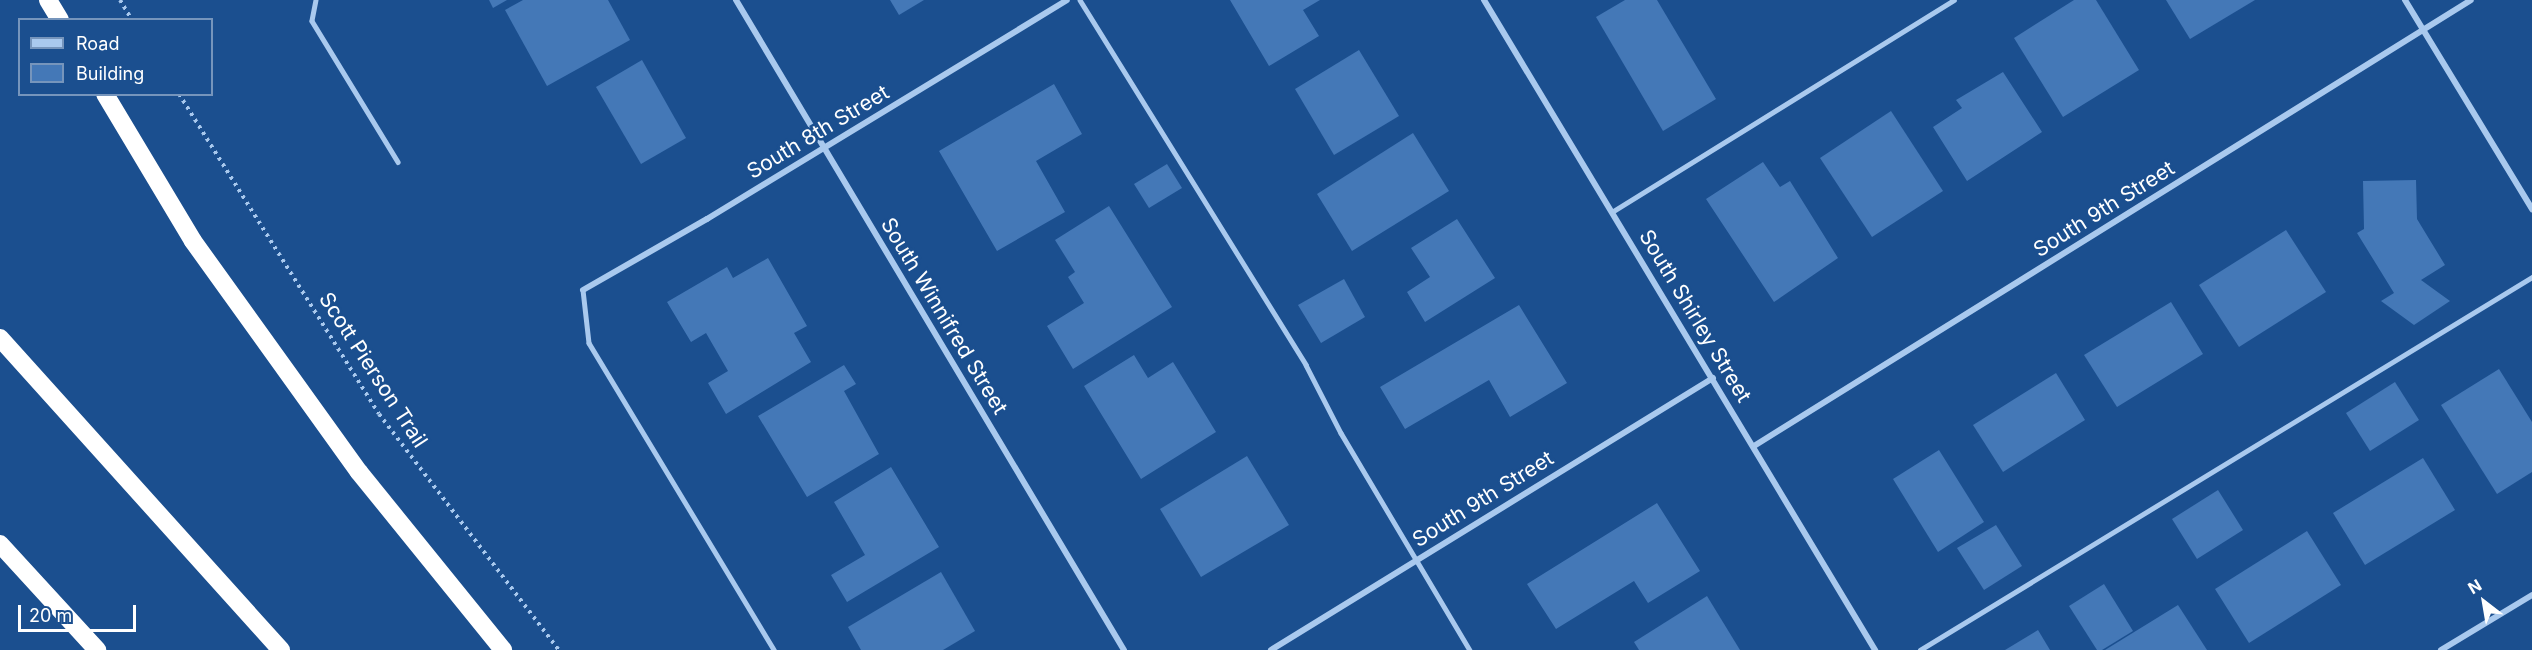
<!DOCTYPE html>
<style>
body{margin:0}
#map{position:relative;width:2532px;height:650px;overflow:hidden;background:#1b4f8f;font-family:Inter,sans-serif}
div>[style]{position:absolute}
.building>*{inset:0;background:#4478b7}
.path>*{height:4px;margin-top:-2px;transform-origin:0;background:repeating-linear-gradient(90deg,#a9c9ee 0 3px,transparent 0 7.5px)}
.lane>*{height:4.5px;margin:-2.25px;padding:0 2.25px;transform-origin:2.25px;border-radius:2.25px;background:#a9c9ee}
.street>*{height:6px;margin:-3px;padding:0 3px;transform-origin:3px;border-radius:3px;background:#a9c9ee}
.highway>*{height:18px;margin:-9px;padding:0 9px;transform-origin:9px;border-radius:9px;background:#fff}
span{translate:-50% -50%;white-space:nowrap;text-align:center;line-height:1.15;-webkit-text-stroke:5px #1b4f8f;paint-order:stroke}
.street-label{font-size:21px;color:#fff}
.legend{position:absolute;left:18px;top:18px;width:195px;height:78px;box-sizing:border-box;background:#1b4f8f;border:2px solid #7695bc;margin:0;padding:8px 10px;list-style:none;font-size:18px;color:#fff}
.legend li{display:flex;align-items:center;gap:12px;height:30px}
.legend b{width:30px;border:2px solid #7695bc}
.north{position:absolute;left:2454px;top:572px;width:60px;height:60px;-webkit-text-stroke:4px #1b4f8f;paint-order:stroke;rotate:329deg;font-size:16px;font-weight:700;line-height:24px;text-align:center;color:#fff}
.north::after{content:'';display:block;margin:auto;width:21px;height:27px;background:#fff;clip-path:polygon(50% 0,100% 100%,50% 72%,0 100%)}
.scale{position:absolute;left:18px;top:605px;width:118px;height:27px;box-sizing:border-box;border:3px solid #fff;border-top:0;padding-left:8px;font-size:18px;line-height:21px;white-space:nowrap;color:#fff;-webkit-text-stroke:4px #1b4f8f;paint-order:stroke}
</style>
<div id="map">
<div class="building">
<i style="clip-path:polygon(489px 0,507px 0,493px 8px)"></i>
<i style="clip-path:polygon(523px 0,608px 0,630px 40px,547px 86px,505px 10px)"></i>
<i style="clip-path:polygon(890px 0,924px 0,899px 15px)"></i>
<i style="clip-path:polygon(1230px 0,1320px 0,1303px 10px,1319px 36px,1269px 66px)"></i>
<i style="clip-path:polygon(1625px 0,1657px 0,1716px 99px,1663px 131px,1596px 17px)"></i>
<i style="clip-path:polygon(2074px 0,2096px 0,2139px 70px,2063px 117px,2014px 38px)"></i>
<i style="clip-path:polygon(2166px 0,2255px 0,2190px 39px)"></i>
<i style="clip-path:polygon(1359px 50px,1399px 116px,1334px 155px,1295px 89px)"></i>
<i style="clip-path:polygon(642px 60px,686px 138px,641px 164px,596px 87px)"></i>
<i style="clip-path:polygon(2003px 72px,2042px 132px,1967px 181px,1933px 127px,1962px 108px,1956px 100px)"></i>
<i style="clip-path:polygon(1054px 84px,1082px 134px,1036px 161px,1065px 212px,997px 251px,939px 151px)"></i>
<i style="clip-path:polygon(1891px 111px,1943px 191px,1872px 237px,1820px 158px)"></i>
<i style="clip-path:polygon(1413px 133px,1449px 191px,1352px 251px,1317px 194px)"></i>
<i style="clip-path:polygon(1763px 162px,1780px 187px,1790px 181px,1838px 258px,1774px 302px,1706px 199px)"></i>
<i style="clip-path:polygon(1167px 164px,1182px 188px,1149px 208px,1134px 184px)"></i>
<i style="clip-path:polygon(2416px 180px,2417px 219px,2445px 265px,2421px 280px,2450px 301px,2414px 325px,2381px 301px,2394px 293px,2357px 233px,2364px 229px,2363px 181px)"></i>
<i style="clip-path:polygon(1109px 206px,1172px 307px,1073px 369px,1047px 326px,1084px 303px,1068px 277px,1075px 272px,1055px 240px)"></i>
<i style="clip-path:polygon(1457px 219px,1495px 278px,1425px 322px,1407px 292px,1430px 277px,1411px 248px)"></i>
<i style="clip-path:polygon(2286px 230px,2326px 292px,2239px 347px,2199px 285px)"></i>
<i style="clip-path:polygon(768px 258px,807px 326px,794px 333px,811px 362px,726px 414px,708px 383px,728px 371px,706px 333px,691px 342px,667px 302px,727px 267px,733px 278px)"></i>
<i style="clip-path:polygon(1344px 279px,1365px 317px,1321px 343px,1298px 305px)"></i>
<i style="clip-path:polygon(2171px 302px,2203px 354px,2117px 407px,2084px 355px)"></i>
<i style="clip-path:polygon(1519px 305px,1567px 383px,1510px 417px,1489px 380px,1405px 429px,1380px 387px)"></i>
<i style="clip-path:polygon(1134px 355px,1148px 378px,1173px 362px,1216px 432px,1141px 479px,1084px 386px)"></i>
<i style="clip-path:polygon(844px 365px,856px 384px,844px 391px,879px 454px,807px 497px,758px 416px)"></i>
<i style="clip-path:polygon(2499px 369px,2532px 422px,2532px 472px,2497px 494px,2441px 405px)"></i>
<i style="clip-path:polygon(2056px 373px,2085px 420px,2003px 472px,1973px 425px)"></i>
<i style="clip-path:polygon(2395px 382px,2419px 420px,2370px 451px,2346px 413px)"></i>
<i style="clip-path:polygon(1939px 450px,1984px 522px,1938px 552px,1893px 479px)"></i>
<i style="clip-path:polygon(1247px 456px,1289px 525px,1201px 577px,1160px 509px)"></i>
<i style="clip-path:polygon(2423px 458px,2455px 510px,2365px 565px,2333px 513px)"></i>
<i style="clip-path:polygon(891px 467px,939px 547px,847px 602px,831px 575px,865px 555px,834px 502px)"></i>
<i style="clip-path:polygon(2218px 490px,2243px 530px,2197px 559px,2172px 519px)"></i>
<i style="clip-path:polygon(1657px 503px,1700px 571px,1648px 603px,1634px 581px,1556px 629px,1527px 584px)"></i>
<i style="clip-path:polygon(1996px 525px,2022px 566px,1984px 590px,1957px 548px)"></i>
<i style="clip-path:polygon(2307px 531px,2341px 585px,2249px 643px,2215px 589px)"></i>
<i style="clip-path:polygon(941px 572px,975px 631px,943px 650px,861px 650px,848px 627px)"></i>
<i style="clip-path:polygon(2104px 584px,2133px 631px,2102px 650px,2097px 650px,2069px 606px)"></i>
<i style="clip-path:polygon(1707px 596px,1740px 650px,1639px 650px,1634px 642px)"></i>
<i style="clip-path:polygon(2178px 605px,2207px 650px,2105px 650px)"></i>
<i style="clip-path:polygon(2038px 630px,2050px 650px,2005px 650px)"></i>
</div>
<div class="path">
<i style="left:120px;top:0;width:23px;rotate:59deg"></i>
<i style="left:179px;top:94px;width:377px;rotate:58deg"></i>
<i style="left:379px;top:414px;width:297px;rotate:52.7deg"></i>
</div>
<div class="lane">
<i style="left:316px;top:0;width:21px;rotate:101deg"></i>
<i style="left:312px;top:21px;width:165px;rotate:58.6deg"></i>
<i style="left:1080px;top:0;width:429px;rotate:58.2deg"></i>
<i style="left:1306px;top:365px;width:76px;rotate:62.8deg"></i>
<i style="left:1341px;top:433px;width:252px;rotate:59.3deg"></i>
<i style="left:1612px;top:212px;width:402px;rotate:-31.8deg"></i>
<i style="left:583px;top:290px;width:53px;rotate:83.5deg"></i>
<i style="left:589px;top:343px;width:358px;rotate:58.9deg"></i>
<i style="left:1920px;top:650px;width:717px;rotate:-31.36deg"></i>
</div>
<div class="street">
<i style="left:736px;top:0;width:757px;rotate:59.17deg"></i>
<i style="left:1484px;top:0;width:759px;rotate:58.97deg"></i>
<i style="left:2405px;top:0;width:245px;rotate:58.7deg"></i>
<i style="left:583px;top:290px;width:143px;rotate:-29.8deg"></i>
<i style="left:707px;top:219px;width:421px;rotate:-31.3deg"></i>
<i style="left:1754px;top:446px;width:844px;rotate:-31.88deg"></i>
<i style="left:1271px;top:650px;width:519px;rotate:-31.61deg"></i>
<i style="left:2441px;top:650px;width:106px;rotate:-31.1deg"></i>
</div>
<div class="highway">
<i style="left:48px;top:0;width:23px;rotate:59deg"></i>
<i style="left:105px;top:94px;width:171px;rotate:59.1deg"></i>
<i style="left:193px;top:241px;width:284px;rotate:54.3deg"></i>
<i style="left:359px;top:472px;width:229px;rotate:51deg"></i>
<i style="left:0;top:338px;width:420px;rotate:48deg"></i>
<i style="left:0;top:544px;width:144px;rotate:47.5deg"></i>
</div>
<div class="street-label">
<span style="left:818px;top:132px;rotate:-31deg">South 8th Street</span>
<span style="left:2104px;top:209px;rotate:-32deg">South 9th Street</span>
<span style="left:944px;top:316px;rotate:59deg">South Winnifred Street</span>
<span style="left:1695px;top:316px;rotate:59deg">South Shirley Street</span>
<span style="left:373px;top:370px;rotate:57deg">Scott Pierson Trail</span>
<span style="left:1483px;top:499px;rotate:-32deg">South 9th Street</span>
</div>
<ul class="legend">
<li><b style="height:8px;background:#a9c9ee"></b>Road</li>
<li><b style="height:16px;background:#4478b7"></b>Building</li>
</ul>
<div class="north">N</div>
<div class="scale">20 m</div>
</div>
